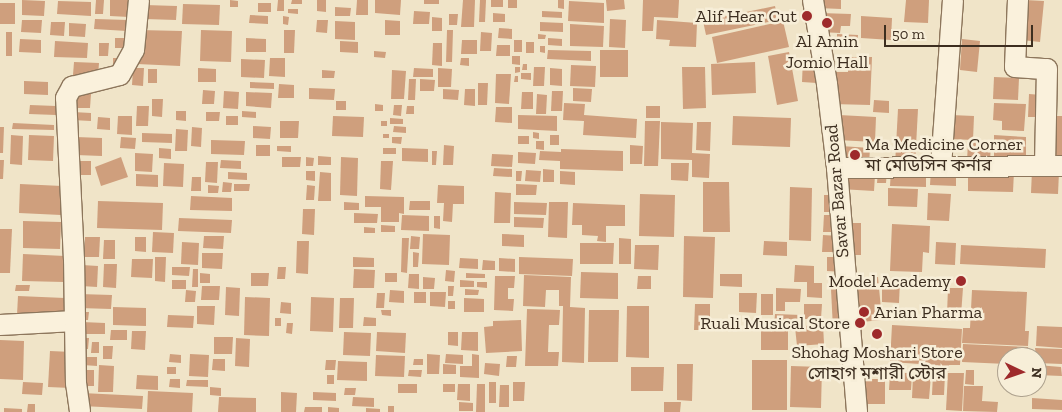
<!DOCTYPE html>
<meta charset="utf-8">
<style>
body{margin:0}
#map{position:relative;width:1062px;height:412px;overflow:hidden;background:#f0e4c8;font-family:"Zilla Slab","Noto Sans Bengali",serif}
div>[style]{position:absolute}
.building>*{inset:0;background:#cf9f7d}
.roads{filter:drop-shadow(1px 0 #8d765c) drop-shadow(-1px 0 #8d765c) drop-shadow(0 1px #8d765c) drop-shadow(0 -1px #8d765c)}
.street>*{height:20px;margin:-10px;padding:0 10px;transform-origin:10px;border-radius:10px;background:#faf1dc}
.dots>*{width:14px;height:14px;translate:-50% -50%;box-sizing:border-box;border:2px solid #f7eed8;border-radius:50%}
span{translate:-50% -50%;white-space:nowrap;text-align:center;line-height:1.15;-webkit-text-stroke:5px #f7eed8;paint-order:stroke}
.poi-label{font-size:18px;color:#3d2e20}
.right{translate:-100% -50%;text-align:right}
.left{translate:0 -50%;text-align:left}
.street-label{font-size:18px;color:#3d2e20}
.north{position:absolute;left:997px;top:347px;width:50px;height:50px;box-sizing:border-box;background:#f7eed8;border:1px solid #ada18e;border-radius:50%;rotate:93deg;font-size:14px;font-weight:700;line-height:20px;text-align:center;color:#3d2e20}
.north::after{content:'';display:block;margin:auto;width:18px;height:22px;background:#9e2a2b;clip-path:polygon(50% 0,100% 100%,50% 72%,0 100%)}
.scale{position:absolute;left:884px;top:25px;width:149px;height:22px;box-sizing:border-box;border:2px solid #3d2e20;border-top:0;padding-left:6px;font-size:15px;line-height:18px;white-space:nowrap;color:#3d2e20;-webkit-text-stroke:4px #f7eed8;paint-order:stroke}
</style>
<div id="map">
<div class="building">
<i style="clip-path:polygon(22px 0,45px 1px,44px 16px,22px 15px)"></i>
<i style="clip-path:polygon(96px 0,104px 0,103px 14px,95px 14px)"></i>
<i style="clip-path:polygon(110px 0,130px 0,129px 17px,110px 16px)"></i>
<i style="clip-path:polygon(230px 0,238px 1px,238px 7px,230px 7px)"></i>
<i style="clip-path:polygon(278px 0,284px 0,284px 11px,277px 11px)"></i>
<i style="clip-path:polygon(292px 0,302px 0,302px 4px,291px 4px)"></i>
<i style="clip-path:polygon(317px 0,326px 0,326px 12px,317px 11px)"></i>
<i style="clip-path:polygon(357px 0,368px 0,368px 15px,356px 15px)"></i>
<i style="clip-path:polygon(375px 0,401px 0,400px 15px,375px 13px)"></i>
<i style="clip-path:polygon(424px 0,439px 0,439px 4px,424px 4px)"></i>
<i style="clip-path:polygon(463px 0,475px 0,474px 27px,461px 27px)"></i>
<i style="clip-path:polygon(480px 0,486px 0,485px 22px,479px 22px)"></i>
<i style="clip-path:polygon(491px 0,503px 0,503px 7px,491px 7px)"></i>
<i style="clip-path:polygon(508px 0,517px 0,517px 8px,508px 8px)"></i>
<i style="clip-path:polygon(558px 0,564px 0,564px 9px,558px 8px)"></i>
<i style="clip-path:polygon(606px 0,624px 0,625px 9px,607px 11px)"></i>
<i style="clip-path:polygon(643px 0,679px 0,678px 18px,654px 17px,653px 31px,642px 31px)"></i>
<i style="clip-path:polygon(818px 0,841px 0,841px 9px,818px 8px)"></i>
<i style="clip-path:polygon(906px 0,929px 0,928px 23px,904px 22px)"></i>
<i style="clip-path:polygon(1025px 0,1044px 1px,1040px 42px,1022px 40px)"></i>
<i style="clip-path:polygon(58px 1px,91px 2px,91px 16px,57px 14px)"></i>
<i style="clip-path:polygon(569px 1px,604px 3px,604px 23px,568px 21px)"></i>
<i style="clip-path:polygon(0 3px,15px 3px,15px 24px,0 24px)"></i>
<i style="clip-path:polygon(258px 3px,271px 3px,271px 12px,258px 12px)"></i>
<i style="clip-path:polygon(183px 4px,220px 5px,219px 25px,182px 24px)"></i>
<i style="clip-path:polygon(145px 5px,177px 6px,176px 20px,145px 19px)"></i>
<i style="clip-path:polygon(775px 6px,778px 20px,706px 35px,703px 21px)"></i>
<i style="clip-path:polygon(335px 7px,351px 8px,350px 16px,335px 16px)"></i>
<i style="clip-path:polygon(288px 9px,298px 9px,298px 14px,288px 13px)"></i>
<i style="clip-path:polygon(414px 11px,430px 12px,429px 24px,413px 24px)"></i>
<i style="clip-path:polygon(542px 11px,562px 12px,562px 18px,542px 17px)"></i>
<i style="clip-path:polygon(493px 13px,505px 14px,505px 22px,493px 22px)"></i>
<i style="clip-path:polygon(820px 13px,851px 14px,850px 26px,841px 26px,840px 33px,820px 32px)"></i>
<i style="clip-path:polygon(449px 14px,458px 14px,457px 25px,449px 25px)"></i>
<i style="clip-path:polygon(250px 15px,268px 16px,268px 24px,249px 23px)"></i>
<i style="clip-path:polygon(283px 16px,289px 17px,288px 25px,283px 24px)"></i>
<i style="clip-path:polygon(861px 16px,892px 18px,891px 40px,861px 38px)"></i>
<i style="clip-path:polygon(432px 17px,442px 18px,442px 31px,432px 31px)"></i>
<i style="clip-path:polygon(95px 19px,128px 20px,127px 31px,94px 29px)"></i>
<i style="clip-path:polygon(610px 19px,626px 20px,625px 48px,609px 47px)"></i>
<i style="clip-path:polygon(22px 20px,42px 20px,41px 33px,21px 32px)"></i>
<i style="clip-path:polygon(317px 20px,328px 20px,327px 33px,316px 32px)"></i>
<i style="clip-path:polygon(385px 20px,400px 21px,400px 35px,385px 35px)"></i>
<i style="clip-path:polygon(657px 20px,697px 23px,696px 47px,669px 46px,670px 40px,656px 39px)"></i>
<i style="clip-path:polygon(335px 21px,355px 22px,355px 40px,335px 39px)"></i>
<i style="clip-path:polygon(783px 21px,789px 47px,717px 63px,712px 37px)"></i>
<i style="clip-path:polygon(51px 22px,65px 22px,64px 36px,50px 35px)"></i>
<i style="clip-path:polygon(540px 22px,563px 23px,563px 32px,540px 31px)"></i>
<i style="clip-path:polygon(69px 23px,86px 24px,85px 37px,69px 36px)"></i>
<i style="clip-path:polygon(570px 24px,604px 26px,603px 47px,570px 46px)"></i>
<i style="clip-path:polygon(499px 28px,512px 29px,512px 39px,498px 38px)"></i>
<i style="clip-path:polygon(139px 30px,182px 31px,180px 66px,137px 64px)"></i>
<i style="clip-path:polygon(201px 30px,232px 31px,231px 62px,200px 61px)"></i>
<i style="clip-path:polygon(284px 30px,295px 30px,294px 53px,284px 53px)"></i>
<i style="clip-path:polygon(447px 30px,453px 30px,452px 62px,446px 62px)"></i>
<i style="clip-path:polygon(6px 32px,12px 32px,12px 56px,6px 56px)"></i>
<i style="clip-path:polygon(481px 32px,492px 33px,491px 51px,480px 51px)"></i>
<i style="clip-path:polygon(538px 34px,546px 35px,545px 39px,538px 39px)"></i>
<i style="clip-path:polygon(837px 34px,858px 35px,857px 47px,837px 47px)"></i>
<i style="clip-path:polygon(115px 38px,127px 38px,126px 48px,115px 48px)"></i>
<i style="clip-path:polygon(246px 38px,266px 39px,266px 52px,246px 52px)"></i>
<i style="clip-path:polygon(548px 38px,562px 39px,562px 46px,548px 45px)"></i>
<i style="clip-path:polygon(20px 39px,41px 40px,41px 53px,19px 52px)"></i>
<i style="clip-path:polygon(962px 39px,980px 41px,977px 72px,960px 70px)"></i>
<i style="clip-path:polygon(462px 40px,477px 40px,477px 54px,461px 54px)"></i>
<i style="clip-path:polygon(514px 40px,522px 40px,522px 52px,514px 52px)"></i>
<i style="clip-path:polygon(55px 41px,88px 43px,87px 58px,54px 57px)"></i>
<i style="clip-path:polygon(340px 41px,358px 42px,358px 53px,340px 52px)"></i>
<i style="clip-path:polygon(526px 42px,534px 42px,534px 53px,526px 53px)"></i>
<i style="clip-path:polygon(99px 43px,109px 43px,108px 56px,99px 56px)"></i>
<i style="clip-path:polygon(433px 43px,442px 43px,442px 66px,432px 65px)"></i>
<i style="clip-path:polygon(497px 45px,510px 45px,510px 56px,496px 56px)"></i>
<i style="clip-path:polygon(540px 46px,545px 46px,545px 53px,540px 52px)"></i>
<i style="clip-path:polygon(548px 50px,591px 51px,591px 61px,547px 59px)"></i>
<i style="clip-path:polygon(600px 50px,628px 50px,628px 77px,600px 77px)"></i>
<i style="clip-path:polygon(374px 51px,386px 52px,385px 58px,374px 57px)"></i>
<i style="clip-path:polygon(789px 52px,798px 101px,777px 105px,768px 56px)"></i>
<i style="clip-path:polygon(512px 56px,520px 56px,520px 65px,512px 64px)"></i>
<i style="clip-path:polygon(848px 57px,872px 57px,870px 105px,832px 104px,832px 72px,848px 72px)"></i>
<i style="clip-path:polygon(113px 58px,123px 58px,122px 67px,113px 66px)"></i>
<i style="clip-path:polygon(270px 58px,285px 58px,285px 77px,269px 76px)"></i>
<i style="clip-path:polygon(461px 58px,469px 58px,469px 66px,460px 65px)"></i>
<i style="clip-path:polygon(803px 58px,818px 58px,817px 83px,802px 82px)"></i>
<i style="clip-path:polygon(241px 59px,265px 60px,264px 78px,241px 77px)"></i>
<i style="clip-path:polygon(74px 62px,99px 63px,98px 76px,73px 75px)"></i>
<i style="clip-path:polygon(755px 62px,756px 93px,712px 95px,711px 64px)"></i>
<i style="clip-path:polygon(523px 64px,527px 64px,527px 70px,522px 70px)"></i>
<i style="clip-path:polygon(571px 65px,596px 66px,595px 87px,570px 86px)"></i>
<i style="clip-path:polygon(515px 67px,520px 67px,520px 72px,515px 73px)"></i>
<i style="clip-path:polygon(534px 67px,545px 67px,544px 86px,533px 86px)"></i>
<i style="clip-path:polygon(682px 67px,705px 67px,706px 108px,683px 109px)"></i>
<i style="clip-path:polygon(133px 68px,144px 68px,143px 86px,132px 85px)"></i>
<i style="clip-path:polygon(198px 68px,216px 69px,216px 82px,198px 82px)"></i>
<i style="clip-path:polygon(414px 68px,433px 69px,433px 77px,413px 77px)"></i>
<i style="clip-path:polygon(438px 68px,452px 69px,451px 87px,438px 87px)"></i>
<i style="clip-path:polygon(550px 68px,562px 69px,562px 86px,550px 85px)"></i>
<i style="clip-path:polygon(148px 69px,157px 69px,157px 83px,148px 83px)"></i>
<i style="clip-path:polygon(322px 70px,335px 71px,334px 78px,322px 78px)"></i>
<i style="clip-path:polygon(392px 70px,406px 71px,404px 99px,391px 99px)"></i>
<i style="clip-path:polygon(521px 73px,531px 73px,531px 80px,521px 79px)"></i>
<i style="clip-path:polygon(496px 74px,511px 74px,509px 104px,495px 103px)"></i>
<i style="clip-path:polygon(515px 76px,518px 76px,518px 82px,514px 82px)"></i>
<i style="clip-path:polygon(994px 77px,1019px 78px,1018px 100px,993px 99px)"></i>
<i style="clip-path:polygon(409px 79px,416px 79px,415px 100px,408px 100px)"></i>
<i style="clip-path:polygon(420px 79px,435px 80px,434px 91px,420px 91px)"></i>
<i style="clip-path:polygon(24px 81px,48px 82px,48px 95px,24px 94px)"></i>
<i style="clip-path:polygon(250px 82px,274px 83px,274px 89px,250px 88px)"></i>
<i style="clip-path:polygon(478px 83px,488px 83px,487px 105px,478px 105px)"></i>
<i style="clip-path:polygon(279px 84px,294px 85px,294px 98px,278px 98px)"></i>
<i style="clip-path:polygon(309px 88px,335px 89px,334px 100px,309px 99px)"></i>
<i style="clip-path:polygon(573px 88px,592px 89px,591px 102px,573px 101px)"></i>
<i style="clip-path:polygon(443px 89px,459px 90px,458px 100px,443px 99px)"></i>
<i style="clip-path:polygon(465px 89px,475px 89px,475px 106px,464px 105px)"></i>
<i style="clip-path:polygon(203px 90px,215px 91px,214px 104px,202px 104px)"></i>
<i style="clip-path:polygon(224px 91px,239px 92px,238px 109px,223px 108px)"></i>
<i style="clip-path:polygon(552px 91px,563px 91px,562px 111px,551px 111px)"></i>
<i style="clip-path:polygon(246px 92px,272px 93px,271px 108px,246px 106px)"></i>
<i style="clip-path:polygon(522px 92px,533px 92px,533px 109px,521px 109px)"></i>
<i style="clip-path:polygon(74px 93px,91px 94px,90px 108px,74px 108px)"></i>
<i style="clip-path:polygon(537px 94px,547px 95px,546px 114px,536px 114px)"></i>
<i style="clip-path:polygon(1029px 94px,1042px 95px,1041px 117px,1028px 117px)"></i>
<i style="clip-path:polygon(152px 99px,163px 99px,162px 117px,152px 116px)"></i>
<i style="clip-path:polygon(874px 100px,889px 101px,889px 113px,873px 112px)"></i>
<i style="clip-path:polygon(336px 101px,346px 101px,346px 110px,336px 110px)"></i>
<i style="clip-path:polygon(564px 103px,585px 104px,584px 115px,637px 119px,636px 138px,583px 135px,584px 121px,563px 120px)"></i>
<i style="clip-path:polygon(994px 103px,1026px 104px,1024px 131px,1002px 130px,1002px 121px,993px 120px)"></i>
<i style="clip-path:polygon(375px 104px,383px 105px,383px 111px,375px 111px)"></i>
<i style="clip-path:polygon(30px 105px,56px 106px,56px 115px,29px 114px)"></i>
<i style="clip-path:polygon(394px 105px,402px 105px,401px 116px,393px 115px)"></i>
<i style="clip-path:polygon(137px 106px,149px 106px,148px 126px,136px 126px)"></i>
<i style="clip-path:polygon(407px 106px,414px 106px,414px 114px,406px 114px)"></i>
<i style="clip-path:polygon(646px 106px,660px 106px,660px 118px,646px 118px)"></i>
<i style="clip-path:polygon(496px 107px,512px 107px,512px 123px,495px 122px)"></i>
<i style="clip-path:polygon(898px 109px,918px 109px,915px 165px,895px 165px)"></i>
<i style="clip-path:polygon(176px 111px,186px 111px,186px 121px,176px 120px)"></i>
<i style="clip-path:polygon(242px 111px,256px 112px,256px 118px,242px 117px)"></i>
<i style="clip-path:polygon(73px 112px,91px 113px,91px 121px,72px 120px)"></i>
<i style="clip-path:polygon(206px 112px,220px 112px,219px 121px,206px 121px)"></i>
<i style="clip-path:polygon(518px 115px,557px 116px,557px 131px,518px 129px)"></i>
<i style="clip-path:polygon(839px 115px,876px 117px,875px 142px,837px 140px)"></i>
<i style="clip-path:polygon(951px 115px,974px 116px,973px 140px,950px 139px)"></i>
<i style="clip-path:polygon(118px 116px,132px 116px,132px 135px,117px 134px)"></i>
<i style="clip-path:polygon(226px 116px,238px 116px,238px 125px,226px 125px)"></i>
<i style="clip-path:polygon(333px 116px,364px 117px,363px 137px,332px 136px)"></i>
<i style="clip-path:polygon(733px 116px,791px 118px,790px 147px,732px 145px)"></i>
<i style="clip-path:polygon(1052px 116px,1062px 116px,1062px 159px,1051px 158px)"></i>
<i style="clip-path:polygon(98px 117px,110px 118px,110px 130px,97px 129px)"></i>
<i style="clip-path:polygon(390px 118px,403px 119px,403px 124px,390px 124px)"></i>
<i style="clip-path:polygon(280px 121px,299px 121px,298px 138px,280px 138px)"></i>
<i style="clip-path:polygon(381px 121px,387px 121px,387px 126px,381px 126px)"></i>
<i style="clip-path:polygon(645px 121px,660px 121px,658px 166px,644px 166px)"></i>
<i style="clip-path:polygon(661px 122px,693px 123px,692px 153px,710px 154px,709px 178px,692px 177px,692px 160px,661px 159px)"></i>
<i style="clip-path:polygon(697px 122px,711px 122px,710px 151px,696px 150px)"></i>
<i style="clip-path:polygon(13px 123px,54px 125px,54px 130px,12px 129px)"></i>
<i style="clip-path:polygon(253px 126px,271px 127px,270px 139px,253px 138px)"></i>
<i style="clip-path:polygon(394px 126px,406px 127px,406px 133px,393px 132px)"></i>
<i style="clip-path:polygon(0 127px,4px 127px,3px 153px,0 153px)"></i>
<i style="clip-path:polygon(192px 127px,202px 128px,201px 147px,191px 146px)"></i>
<i style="clip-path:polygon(176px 129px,188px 130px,187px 151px,175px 151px)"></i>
<i style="clip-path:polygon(533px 132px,539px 133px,539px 139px,533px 138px)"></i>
<i style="clip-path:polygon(142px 133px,172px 134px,172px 143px,142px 142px)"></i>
<i style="clip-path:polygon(383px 134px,389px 134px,389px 138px,383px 138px)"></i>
<i style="clip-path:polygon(11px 135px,23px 136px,22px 165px,10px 164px)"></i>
<i style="clip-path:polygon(29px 135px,54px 136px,53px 161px,28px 160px)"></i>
<i style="clip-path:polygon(550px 135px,559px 135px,559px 145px,550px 145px)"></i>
<i style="clip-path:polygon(994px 135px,1026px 137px,1026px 160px,994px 158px)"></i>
<i style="clip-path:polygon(518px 136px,529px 136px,529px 144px,518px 144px)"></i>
<i style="clip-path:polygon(76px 137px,102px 138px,102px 156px,76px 155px)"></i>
<i style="clip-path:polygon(121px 137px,136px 138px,135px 149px,120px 148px)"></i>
<i style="clip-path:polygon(392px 137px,402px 137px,401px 144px,392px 143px)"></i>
<i style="clip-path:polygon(211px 140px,245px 141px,244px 155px,211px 154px)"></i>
<i style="clip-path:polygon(536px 141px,544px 141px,544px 150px,536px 149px)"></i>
<i style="clip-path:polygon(968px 141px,991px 142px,990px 163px,967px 162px)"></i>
<i style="clip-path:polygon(256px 145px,270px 145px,270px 156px,256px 156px)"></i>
<i style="clip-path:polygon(444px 145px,454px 146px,453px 165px,443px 165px)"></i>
<i style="clip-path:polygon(630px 145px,643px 146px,642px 164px,630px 164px)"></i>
<i style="clip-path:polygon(277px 146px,291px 146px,291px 152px,277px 151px)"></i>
<i style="clip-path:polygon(841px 146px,870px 148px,869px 165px,841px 163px)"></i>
<i style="clip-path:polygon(159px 148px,171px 149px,171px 159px,159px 158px)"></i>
<i style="clip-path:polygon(383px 148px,396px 148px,396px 154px,383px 154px)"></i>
<i style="clip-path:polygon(402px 148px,428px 149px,428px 162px,402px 161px)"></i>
<i style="clip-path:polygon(561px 149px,623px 151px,623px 171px,560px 169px,560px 161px,539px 160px,540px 151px,561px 152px)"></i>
<i style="clip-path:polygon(432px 151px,437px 151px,436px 165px,432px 165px)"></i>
<i style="clip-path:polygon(518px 152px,536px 153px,535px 164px,518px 163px)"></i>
<i style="clip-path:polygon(135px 153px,153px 154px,152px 172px,135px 171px)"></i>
<i style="clip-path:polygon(492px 154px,513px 155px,512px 167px,491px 166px)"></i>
<i style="clip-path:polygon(318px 156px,331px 157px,331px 165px,318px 165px)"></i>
<i style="clip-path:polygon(121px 157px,128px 177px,101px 186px,95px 167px)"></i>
<i style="clip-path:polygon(282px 157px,301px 157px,300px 167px,282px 167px)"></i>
<i style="clip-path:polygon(306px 157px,314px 158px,313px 166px,306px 166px)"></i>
<i style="clip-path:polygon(341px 157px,358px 158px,357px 196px,340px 195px)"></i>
<i style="clip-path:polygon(0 160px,4px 160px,3px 179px,0 179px)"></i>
<i style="clip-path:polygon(221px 160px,241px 161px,241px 169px,220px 168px)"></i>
<i style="clip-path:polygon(77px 161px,91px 161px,91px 175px,76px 175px)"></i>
<i style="clip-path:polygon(381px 161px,393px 161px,391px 190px,380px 189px)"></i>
<i style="clip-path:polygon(206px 162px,218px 162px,217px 183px,205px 182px)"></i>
<i style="clip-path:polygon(164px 163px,184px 164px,183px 187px,163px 186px)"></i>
<i style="clip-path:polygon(671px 163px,689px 163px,688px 181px,671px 180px)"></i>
<i style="clip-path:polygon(494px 168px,512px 169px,512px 177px,493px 176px)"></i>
<i style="clip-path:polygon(543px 169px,554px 170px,554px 182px,543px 182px)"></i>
<i style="clip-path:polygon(931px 169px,956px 171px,956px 186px,930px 185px)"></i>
<i style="clip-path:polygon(526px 170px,541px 171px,540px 182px,525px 181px)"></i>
<i style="clip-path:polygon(891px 170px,926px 172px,926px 187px,890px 186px)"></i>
<i style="clip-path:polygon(968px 170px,1014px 171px,1013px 192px,968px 191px)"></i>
<i style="clip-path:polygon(1032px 170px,1059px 172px,1058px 194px,1031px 193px)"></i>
<i style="clip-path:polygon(306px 171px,315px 171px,315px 181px,306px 180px)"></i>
<i style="clip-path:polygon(516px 171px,522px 171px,521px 181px,516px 181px)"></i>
<i style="clip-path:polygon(560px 171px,575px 172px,575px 185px,560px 184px)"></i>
<i style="clip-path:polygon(878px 171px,887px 171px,886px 183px,877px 183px)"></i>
<i style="clip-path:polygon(228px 172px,247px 173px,247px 180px,228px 179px)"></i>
<i style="clip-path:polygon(320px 172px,331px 173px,331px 201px,318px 201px)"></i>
<i style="clip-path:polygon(136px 174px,158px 175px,158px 187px,136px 186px)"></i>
<i style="clip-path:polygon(841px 174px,875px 175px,874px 191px,840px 189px)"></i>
<i style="clip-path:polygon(192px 177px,201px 177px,201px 191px,191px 191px)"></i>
<i style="clip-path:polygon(223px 182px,232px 183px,231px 192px,222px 192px)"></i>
<i style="clip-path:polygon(703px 182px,729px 182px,730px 232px,703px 232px)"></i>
<i style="clip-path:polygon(20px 184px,62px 186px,61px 215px,19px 213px)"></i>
<i style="clip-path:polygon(234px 184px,250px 184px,249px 191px,234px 191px)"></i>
<i style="clip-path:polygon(516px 184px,537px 185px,536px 195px,516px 195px)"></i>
<i style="clip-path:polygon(208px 185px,219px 186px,218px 193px,208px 193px)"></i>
<i style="clip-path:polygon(307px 185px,315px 186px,314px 200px,306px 200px)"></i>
<i style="clip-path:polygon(438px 185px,464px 186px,464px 204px,453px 204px,452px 222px,443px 221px,444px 203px,437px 203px)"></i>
<i style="clip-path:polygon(790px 187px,812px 188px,811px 241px,789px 240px)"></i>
<i style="clip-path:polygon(888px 188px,918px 189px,917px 207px,888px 206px)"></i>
<i style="clip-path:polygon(495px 192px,511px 193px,510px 223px,494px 223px)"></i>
<i style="clip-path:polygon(928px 193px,951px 194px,949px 221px,927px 220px)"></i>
<i style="clip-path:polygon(640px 194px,675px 195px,674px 237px,639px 236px)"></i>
<i style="clip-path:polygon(824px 195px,836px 195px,835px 212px,824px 212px)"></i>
<i style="clip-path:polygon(191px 196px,232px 198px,232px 211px,190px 210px)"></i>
<i style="clip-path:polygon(365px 196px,404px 197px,404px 214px,399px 213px,399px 222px,381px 222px,381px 207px,365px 207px)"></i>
<i style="clip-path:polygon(98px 201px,163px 203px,162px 230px,97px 228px)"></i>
<i style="clip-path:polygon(410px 201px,430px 201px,430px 210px,409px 210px)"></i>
<i style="clip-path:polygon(344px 202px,359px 203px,359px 210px,344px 210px)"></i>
<i style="clip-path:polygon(514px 202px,547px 203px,546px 215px,514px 214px)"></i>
<i style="clip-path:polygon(549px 202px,568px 202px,567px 238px,548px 237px)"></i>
<i style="clip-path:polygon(573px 203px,625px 205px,625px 226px,606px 226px,606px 242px,597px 241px,598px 236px,582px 235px,582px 225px,572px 225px)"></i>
<i style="clip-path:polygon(303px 209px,315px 209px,314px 235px,302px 234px)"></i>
<i style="clip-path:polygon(354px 213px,378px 214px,377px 223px,354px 223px)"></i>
<i style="clip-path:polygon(402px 215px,429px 216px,429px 231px,401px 230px)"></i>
<i style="clip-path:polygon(824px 215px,836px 215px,835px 232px,823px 232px)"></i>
<i style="clip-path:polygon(434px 216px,440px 216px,440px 229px,434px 228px)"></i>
<i style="clip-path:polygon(514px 217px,544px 218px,543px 228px,514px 227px)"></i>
<i style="clip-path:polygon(179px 218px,232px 220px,231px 233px,178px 231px)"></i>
<i style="clip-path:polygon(23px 221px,61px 222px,60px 249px,23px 248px)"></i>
<i style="clip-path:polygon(845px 223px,861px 223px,861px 255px,845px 255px)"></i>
<i style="clip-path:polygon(892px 224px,930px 226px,929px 253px,923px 252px,922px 272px,890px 271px)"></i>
<i style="clip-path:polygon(381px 225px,395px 226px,395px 232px,381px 232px)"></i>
<i style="clip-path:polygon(364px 227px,375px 228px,375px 233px,364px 233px)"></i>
<i style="clip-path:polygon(0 229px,12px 229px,10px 273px,0 273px)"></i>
<i style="clip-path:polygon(153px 232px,174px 233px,173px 253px,152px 252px)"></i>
<i style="clip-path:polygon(423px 234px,450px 235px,449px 265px,422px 264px)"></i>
<i style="clip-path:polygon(502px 234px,524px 235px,524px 247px,502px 246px)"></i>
<i style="clip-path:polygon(823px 235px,839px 236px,839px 252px,822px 252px)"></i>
<i style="clip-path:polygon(204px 236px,224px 236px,223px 249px,203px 248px)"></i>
<i style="clip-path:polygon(411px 236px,420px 237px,419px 249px,410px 249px)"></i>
<i style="clip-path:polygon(684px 236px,715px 237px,713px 298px,683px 297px)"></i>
<i style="clip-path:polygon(85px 237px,100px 237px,99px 257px,84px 257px)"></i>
<i style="clip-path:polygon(135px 237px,146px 237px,146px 252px,135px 251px)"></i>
<i style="clip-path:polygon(402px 238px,409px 238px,407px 273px,401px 272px)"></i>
<i style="clip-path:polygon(619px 238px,631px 239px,631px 264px,619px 264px)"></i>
<i style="clip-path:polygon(104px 240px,115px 240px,115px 259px,103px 259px)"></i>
<i style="clip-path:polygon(297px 241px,309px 241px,308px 274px,296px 273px)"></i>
<i style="clip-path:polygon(764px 241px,787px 242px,787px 256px,763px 255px)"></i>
<i style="clip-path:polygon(182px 242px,199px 243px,198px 265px,181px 264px)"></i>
<i style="clip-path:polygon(936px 242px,956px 243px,955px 265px,935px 264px)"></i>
<i style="clip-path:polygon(580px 243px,614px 243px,613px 264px,580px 264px)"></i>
<i style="clip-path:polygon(635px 245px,659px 245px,658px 270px,634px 269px)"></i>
<i style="clip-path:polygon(961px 245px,1046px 249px,1045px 268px,960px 264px)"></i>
<i style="clip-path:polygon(413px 252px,419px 253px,418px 267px,413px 267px)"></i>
<i style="clip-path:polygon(202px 253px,223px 253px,222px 269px,202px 268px)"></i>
<i style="clip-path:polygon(23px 254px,65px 256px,64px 282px,22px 281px)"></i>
<i style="clip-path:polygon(155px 257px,166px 257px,165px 282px,155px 281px)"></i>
<i style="clip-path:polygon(353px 257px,374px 258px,374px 267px,353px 267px)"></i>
<i style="clip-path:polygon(519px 257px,573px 259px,572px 276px,519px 274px)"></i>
<i style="clip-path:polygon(827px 257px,843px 257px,843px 272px,827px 271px)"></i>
<i style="clip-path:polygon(460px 258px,478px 259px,478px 269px,459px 268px)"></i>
<i style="clip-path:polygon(499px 258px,515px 259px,515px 272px,499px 271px)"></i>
<i style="clip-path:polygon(132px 259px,153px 259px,152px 278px,131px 277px)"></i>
<i style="clip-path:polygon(483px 260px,495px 261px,495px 270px,482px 270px)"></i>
<i style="clip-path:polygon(104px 264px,117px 264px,116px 288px,103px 287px)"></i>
<i style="clip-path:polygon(82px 265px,98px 266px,97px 287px,81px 286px)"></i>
<i style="clip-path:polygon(795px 265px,814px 266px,814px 283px,822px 283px,822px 298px,807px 297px,807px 282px,794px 282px)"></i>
<i style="clip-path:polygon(172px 267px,190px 267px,189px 276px,172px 275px)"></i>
<i style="clip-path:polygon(278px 267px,286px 267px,285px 279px,277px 279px)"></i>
<i style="clip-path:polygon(193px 269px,198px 269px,198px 287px,192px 287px)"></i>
<i style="clip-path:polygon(354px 269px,375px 270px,374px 288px,353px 288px)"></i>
<i style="clip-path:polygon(446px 270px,455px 271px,454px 282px,445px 281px)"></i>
<i style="clip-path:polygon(581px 272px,618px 273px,618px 299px,580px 298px)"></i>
<i style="clip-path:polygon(200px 273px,210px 274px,210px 283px,200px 283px)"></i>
<i style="clip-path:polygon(251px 273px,269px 273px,268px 286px,251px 286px)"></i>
<i style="clip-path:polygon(385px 273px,397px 273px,397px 282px,385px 282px)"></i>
<i style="clip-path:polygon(466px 273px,485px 274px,485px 278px,466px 278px)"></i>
<i style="clip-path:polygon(409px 274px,419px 274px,419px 289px,408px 288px)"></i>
<i style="clip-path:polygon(720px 274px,742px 274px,742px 287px,720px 286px)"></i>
<i style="clip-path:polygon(524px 275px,571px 277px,570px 307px,585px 308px,584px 363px,562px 362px,563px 306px,559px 306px,559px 290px,546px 290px,545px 307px,523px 306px)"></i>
<i style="clip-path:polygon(495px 276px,515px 276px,514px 288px,508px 288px,508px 299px,514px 299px,513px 311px,494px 310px)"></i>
<i style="clip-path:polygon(638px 276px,651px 276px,651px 289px,637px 289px)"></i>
<i style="clip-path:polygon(423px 277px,435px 278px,434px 289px,423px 289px)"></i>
<i style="clip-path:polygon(878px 277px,882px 320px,851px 323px,847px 279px)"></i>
<i style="clip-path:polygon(882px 279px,900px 280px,899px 303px,882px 302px)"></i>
<i style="clip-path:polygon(172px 280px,186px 280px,186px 289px,172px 289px)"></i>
<i style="clip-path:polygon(460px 280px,474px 281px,474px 287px,460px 287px)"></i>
<i style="clip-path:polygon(477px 282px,487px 282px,487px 288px,477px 287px)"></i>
<i style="clip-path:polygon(16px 285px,30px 285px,29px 291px,15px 291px)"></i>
<i style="clip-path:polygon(202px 286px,220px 286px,219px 300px,201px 300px)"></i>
<i style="clip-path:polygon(448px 286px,454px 286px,453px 296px,448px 296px)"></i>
<i style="clip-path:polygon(226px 287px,240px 288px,239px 316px,225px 315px)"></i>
<i style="clip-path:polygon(776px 288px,801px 289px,800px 302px,785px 302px,785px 311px,776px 311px)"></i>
<i style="clip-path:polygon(844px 288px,847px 328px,833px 329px,831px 289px)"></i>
<i style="clip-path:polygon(948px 288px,963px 288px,961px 315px,947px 314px)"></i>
<i style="clip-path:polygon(465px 289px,479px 290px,478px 295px,465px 295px)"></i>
<i style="clip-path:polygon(186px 290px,196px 291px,195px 302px,185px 302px)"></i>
<i style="clip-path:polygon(390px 290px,404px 291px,404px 303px,389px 302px)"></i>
<i style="clip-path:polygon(972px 290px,1027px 292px,1025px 331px,1029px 331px,1028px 346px,962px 343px,963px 328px,970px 328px)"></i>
<i style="clip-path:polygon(414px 292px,426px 292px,426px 303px,414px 303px)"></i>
<i style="clip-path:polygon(430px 292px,446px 292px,445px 307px,430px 306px)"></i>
<i style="clip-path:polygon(377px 293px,385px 293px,384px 308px,376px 308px)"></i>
<i style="clip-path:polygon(739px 293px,757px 293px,756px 313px,739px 312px)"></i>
<i style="clip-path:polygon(79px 294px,112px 295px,111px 309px,79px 308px)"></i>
<i style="clip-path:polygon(761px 294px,773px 294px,773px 315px,761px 315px)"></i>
<i style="clip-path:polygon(18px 296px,65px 298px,65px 317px,17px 315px)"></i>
<i style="clip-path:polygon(245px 297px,270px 298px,269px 336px,244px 335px)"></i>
<i style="clip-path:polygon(311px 297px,334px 298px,333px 332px,310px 331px)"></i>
<i style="clip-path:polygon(340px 298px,354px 298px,353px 328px,339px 328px)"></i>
<i style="clip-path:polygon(464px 298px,484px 299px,484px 312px,464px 312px)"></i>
<i style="clip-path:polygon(448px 301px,455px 301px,455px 309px,448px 309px)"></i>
<i style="clip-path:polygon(281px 302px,291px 303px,291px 314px,280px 313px)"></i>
<i style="clip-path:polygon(695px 304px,710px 304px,710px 330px,694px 330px)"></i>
<i style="clip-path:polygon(804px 304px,822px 304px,821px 319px,804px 319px)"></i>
<i style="clip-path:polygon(197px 306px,215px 306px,214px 325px,197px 324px)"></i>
<i style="clip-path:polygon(627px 306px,649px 306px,649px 358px,626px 357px)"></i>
<i style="clip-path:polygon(113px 307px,146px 308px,146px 326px,113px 325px)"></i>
<i style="clip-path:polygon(527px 309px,560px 310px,559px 325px,549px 325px,548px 352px,559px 352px,558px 366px,525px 366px)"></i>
<i style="clip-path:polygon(381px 310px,391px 310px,391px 316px,382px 315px)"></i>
<i style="clip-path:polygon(589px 310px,619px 310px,618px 362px,588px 362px)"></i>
<i style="clip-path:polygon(81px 312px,89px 312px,88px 320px,80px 320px)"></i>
<i style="clip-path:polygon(775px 314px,801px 315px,801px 326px,774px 325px)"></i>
<i style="clip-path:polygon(168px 315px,194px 316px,193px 328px,167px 327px)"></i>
<i style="clip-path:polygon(364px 317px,376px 318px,376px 326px,363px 326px)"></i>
<i style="clip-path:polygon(275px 318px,281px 318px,281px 326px,275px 326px)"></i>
<i style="clip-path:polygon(521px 320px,522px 351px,486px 353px,484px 327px,493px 326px,493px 321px)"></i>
<i style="clip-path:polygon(82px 322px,105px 323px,105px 334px,81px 334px)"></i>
<i style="clip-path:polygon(287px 323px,293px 323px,292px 334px,286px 333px)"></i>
<i style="clip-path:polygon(823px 324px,824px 344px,797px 346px,795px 327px)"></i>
<i style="clip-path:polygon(892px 325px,962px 329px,960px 365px,949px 365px,949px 372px,920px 370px,920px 364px,890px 362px)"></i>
<i style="clip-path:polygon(1037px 326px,1062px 327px,1062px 348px,1036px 346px)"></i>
<i style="clip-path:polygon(761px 327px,788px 328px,788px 350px,761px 350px)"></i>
<i style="clip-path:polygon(111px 330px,127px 330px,127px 340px,110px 340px)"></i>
<i style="clip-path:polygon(132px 331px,146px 331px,145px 350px,131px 349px)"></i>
<i style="clip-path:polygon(344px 332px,371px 333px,370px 356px,343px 355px)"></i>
<i style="clip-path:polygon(377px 332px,406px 333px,405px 353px,376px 351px)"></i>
<i style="clip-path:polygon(448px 332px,458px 332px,458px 346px,448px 345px)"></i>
<i style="clip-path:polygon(462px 332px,478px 332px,478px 351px,461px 350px)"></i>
<i style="clip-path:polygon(214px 337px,233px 337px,232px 354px,214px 354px)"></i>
<i style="clip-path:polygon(77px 338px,89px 338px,88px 349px,76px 349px)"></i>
<i style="clip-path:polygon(236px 338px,250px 339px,249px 367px,235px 366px)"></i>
<i style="clip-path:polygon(0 340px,24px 341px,23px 380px,0 379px)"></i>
<i style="clip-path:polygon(92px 342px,99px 342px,99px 353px,91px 353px)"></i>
<i style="clip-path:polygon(963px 344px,1028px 347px,1028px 357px,1007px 357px,1007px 364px,962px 362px)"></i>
<i style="clip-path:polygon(103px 346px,113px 346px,112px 359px,103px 359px)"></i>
<i style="clip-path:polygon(1035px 348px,1062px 349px,1062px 364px,1037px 363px)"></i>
<i style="clip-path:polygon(50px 351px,72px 352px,71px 388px,48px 387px)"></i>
<i style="clip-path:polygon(170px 354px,181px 355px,181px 363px,169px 362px)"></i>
<i style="clip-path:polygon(190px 354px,209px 355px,208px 377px,189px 376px)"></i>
<i style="clip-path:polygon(427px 354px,440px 355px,439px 374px,427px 374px)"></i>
<i style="clip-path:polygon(446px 354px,463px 355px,463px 364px,445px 363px)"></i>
<i style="clip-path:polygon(472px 354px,479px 355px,479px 378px,460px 377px,460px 366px,472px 366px)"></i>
<i style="clip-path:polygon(376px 355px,405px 356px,404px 377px,375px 376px)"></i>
<i style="clip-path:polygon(507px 356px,517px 356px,516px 367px,506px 367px)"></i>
<i style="clip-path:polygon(84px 357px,97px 357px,97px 366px,83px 365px)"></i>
<i style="clip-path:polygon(213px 359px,225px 359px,225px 371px,212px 370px)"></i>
<i style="clip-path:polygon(414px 359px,423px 359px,423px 365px,413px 365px)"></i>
<i style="clip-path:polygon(326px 360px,336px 360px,335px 370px,325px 370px)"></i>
<i style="clip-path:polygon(752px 360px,787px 360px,787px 410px,752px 410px)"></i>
<i style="clip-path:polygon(338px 361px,367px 362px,367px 381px,337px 380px)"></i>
<i style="clip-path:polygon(485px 363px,500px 364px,499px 376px,484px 374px)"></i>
<i style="clip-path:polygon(443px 364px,456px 365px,456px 374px,443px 374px)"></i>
<i style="clip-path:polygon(677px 364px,693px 364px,692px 401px,677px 400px)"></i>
<i style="clip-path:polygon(99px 365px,114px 366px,113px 392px,98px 392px)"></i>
<i style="clip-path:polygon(1037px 365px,1061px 367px,1062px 376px,1037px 375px)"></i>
<i style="clip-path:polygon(791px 366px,822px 367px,821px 408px,790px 407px)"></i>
<i style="clip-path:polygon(167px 367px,176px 367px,176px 374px,167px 374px)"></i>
<i style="clip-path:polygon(631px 367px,664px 367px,663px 391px,631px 391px)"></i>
<i style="clip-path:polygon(84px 370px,94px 370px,94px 386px,83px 386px)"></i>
<i style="clip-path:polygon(409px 370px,422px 370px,421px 377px,408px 376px)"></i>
<i style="clip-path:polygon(966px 370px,974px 370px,974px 385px,965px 384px)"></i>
<i style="clip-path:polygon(890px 373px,912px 373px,911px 390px,889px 390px)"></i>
<i style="clip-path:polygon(933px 373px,945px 374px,944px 395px,932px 395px)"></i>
<i style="clip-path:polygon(948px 373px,964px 373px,962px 411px,946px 410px)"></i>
<i style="clip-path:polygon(137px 375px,158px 376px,158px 390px,136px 389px)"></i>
<i style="clip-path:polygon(327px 375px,334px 375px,334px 384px,327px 384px)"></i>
<i style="clip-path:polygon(913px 375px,931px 375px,929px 399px,912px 398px)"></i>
<i style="clip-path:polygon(170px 379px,180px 379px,180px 388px,169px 387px)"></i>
<i style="clip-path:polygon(861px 379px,885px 379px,885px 404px,861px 404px)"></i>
<i style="clip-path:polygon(187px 380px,208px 380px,208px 387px,186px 386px)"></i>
<i style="clip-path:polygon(23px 382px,43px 383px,42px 395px,22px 394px)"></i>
<i style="clip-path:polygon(489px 382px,496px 382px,496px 403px,489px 403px)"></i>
<i style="clip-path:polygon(513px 382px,525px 382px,524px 401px,513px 401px)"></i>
<i style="clip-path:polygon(398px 384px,417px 384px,417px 393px,398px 393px)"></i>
<i style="clip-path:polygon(443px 384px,455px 384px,455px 392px,443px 392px)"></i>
<i style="clip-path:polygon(458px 384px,470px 384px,470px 401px,457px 400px)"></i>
<i style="clip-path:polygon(477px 384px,485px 384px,485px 412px,476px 412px)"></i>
<i style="clip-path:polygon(500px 385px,509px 385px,509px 407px,499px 407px)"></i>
<i style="clip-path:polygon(964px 386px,983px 386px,982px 401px,998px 402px,997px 412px,963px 411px)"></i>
<i style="clip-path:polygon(210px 387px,221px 388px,221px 396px,210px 395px)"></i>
<i style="clip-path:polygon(345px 388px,356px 388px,355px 395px,344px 395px)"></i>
<i style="clip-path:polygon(148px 391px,193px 393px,192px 412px,147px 412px)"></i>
<i style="clip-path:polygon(281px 392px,297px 393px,296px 412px,281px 412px)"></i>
<i style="clip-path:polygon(313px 392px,336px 393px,336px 401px,313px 400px)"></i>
<i style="clip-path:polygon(82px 393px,143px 396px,142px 409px,82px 406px)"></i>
<i style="clip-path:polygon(219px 397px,256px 398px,256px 412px,218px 412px)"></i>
<i style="clip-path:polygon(353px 397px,374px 398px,374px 407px,352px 406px)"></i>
<i style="clip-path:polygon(1032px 398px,1062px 400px,1062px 410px,1032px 409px)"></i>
<i style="clip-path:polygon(459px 402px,473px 403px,473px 411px,459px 411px)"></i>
<i style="clip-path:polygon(664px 402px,681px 402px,680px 412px,664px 412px)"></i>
<i style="clip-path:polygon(28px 404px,35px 404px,35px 412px,27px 412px)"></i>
<i style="clip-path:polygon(388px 406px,394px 406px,394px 412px,388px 412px)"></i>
<i style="clip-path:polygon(305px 407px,322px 407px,322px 412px,304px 412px)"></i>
<i style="clip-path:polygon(328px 407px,339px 408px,339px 412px,328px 412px)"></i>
<i style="clip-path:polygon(4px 408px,22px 409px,22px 412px,4px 412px)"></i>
<i style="clip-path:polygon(366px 408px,380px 409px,380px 412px,366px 412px)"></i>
</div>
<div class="roads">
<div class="street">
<i style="left:813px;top:0;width:85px;rotate:80.5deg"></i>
<i style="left:827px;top:84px;width:85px;rotate:83.2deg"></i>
<i style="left:837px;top:168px;width:245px;rotate:85.3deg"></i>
<i style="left:1018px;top:0;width:67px;rotate:92.6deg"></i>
<i style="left:1015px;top:67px;width:32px;rotate:4deg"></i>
<i style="left:1047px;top:69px;width:97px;rotate:91.2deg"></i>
<i style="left:941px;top:167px;width:167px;rotate:-85.9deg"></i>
<i style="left:837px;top:168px;width:225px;rotate:-0.5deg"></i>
<i style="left:75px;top:321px;width:62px;rotate:89.1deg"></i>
<i style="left:76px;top:383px;width:29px;rotate:82deg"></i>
<i style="left:0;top:325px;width:75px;rotate:-3.1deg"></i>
<i style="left:75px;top:321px;width:61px;rotate:-90.9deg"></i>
<i style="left:74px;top:260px;width:162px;rotate:-92.8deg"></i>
<i style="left:66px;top:98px;width:13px;rotate:-61deg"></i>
<i style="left:72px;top:87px;width:49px;rotate:-14deg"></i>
<i style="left:120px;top:75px;width:29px;rotate:-61deg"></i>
<i style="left:134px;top:50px;width:50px;rotate:-84.3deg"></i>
</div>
</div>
<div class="dots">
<i style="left:807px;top:16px;background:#9e2a2b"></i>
<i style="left:827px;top:23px;background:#9e2a2b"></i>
<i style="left:855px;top:155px;background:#9e2a2b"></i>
<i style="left:961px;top:281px;background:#9e2a2b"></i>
<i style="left:864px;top:312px;background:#9e2a2b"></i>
<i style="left:860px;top:323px;background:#9e2a2b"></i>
<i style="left:877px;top:334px;background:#9e2a2b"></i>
</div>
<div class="poi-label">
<span class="right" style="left:797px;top:16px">Alif Hear Cut</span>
<span style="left:827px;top:52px">Al Amin<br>Jomio Hall</span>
<span class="left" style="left:865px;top:155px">Ma Medicine Corner<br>মা মেডিসিন কর্নার</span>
<span class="right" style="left:951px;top:281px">Model Academy</span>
<span class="left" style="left:874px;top:312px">Arian Pharma</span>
<span class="right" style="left:850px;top:323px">Ruali Musical Store</span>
<span style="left:877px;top:363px">Shohag Moshari Store<br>সোহাগ মশারী স্টোর</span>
</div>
<div class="street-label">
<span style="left:837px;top:191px;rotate:-95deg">Savar Bazar Road</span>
</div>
<div class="north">N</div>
<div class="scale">50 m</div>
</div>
